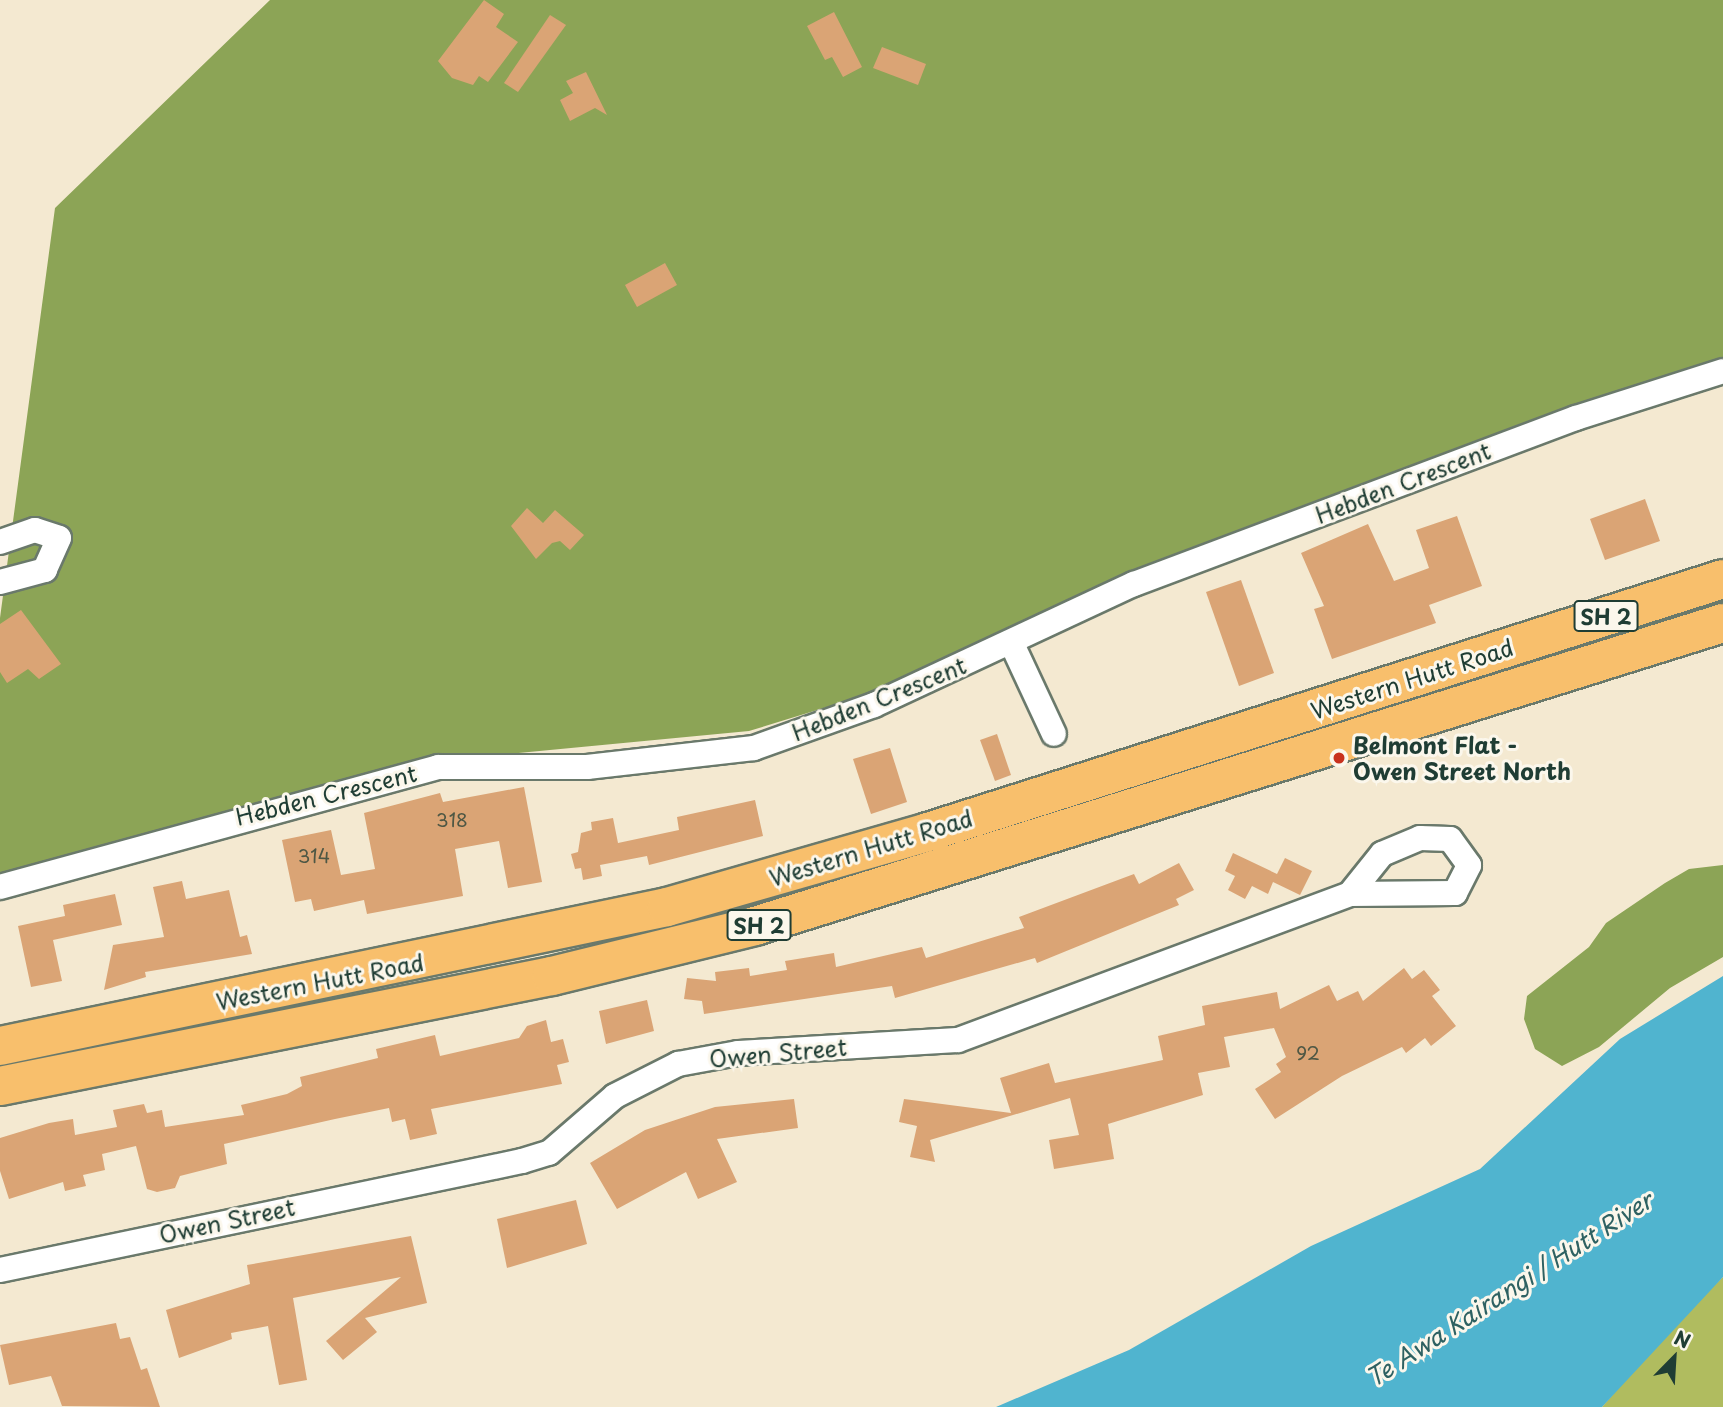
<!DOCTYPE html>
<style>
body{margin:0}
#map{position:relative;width:1723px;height:1407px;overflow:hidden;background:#f4e9d1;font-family:"Playpen Sans",sans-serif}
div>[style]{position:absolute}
.green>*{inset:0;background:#b0bc5f}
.forest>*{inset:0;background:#8ca456}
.water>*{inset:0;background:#50b4cf}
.building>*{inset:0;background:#daa475}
.roads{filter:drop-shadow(2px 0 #6a796b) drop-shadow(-2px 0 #6a796b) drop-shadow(0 2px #6a796b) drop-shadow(0 -2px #6a796b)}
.street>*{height:24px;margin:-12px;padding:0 12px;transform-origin:12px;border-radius:12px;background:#fff}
.highway>*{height:38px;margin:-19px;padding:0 19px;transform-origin:19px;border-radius:19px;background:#f8bf6c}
.dots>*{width:19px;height:19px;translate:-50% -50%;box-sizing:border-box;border:4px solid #fbf7ec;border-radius:50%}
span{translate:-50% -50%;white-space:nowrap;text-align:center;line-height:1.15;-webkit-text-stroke:6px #fbf7ec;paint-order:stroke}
.number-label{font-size:19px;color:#4e5744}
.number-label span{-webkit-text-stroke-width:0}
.shield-label span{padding:2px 5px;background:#fbf7ec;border:2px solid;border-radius:5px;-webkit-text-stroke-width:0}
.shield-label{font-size:21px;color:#1f3d34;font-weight:700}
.street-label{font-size:23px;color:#1f3d34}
.poi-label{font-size:23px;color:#1f3d34;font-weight:700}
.left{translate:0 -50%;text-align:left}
.water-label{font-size:24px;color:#2e6162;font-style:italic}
.north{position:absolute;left:1639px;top:1323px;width:70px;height:70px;-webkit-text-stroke:5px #fbf7ec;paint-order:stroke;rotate:24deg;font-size:19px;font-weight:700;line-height:28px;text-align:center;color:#1f3d34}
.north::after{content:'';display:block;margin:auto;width:24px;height:32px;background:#1f3d34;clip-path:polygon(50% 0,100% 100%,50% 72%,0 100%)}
</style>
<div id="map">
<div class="green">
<i style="clip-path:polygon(1723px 1277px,1723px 1407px,1602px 1407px,1677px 1321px)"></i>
</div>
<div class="forest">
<i style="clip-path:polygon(270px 0,1723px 0,1723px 361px,1429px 459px,1138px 571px,866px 695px,749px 731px,435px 761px,0 881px,0 618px,55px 208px)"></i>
<i style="clip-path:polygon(1723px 865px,1723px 957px,1670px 988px,1599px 1047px,1562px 1066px,1535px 1049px,1524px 1019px,1527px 996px,1589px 947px,1606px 923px,1665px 883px,1689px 869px)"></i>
</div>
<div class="water">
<i style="clip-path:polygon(1723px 976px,1723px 1277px,1602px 1407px,996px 1407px,1129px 1350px,1311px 1246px,1480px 1169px,1620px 1039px)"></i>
</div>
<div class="building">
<i style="clip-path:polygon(484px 0,504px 14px,496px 27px,518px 42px,488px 82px,479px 76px,473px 85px,452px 78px,438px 61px)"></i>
<i style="clip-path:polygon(834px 12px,862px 67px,843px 77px,832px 57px,825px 60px,807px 26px)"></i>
<i style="clip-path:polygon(550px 15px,566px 25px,518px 92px,504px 83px)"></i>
<i style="clip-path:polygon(882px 47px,926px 64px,918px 85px,873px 68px)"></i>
<i style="clip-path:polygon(586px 72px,607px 115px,595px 108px,570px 121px,560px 100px,573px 93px,566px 81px)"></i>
<i style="clip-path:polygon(665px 263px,677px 285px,637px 307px,625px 285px)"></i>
<i style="clip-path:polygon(1645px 499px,1660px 541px,1605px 560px,1590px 519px)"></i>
<i style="clip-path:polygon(527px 508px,543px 523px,555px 510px,584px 535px,570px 550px,560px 541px,552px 543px,536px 559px,511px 526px)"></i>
<i style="clip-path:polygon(1457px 516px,1482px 586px,1429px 605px,1436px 623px,1332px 659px,1314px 609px,1324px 606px,1301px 553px,1368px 524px,1394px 581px,1429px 568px,1416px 530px)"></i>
<i style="clip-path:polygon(1241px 580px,1274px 673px,1239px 686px,1206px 592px)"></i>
<i style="clip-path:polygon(21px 610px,61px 664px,39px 679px,28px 669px,7px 683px,0 672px,0 624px)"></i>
<i style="clip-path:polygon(997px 734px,1011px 775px,995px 781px,980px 740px)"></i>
<i style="clip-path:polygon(890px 748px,907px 802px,871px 814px,853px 759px)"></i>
<i style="clip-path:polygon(524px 787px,542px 882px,508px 888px,499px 841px,455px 849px,463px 896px,367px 914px,364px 900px,314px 911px,311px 899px,295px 902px,282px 840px,331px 830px,341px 875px,375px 869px,364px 813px,440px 793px,443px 802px)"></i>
<i style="clip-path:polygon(755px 800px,763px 836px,649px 865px,647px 856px,600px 865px,602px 876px,583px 880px,581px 868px,575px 869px,571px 854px,578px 852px,581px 833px,592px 830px,591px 822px,613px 818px,618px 843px,679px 830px,677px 817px)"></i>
<i style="clip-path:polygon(1233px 853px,1277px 874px,1285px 858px,1312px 871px,1300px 895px,1273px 882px,1268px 894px,1252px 886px,1245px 899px,1228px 890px,1235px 876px,1225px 871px)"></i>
<i style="clip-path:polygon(1179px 863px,1194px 890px,1176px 899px,1179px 905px,1037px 963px,1035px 958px,895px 998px,892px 986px,704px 1014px,702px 1001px,684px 999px,687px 978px,716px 981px,715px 972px,749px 968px,750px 976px,787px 970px,785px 961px,834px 953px,836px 967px,922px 947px,926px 958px,1024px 928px,1019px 917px,1134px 874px,1139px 884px)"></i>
<i style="clip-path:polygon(182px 881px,186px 899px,229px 890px,240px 937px,247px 935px,252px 954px,145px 972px,146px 977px,104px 990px,113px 945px,164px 937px,153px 887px)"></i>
<i style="clip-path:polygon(115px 894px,122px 925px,53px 940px,62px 981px,31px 987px,18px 926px,65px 916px,63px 905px)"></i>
<i style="clip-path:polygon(1404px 968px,1412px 979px,1424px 970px,1440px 990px,1432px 996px,1456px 1026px,1431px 1046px,1425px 1038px,1406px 1053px,1402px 1047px,1342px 1076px,1275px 1119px,1255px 1089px,1281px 1072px,1276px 1064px,1286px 1057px,1274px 1028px,1224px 1037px,1230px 1067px,1198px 1073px,1203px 1095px,1108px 1124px,1114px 1159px,1054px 1169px,1049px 1140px,1079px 1135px,1070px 1098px,930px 1140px,935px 1162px,910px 1157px,917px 1126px,899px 1122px,904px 1099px,1011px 1113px,1000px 1078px,1049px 1063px,1055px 1083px,1163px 1060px,1158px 1036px,1205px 1025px,1202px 1006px,1277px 992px,1280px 1009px,1329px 985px,1337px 1001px,1358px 991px,1363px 1001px)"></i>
<i style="clip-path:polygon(647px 1000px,654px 1031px,606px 1044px,599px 1011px)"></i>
<i style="clip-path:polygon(546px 1020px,551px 1042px,563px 1039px,569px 1062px,557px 1065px,562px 1084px,431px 1109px,437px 1134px,410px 1140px,405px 1119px,392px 1122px,389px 1108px,335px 1119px,224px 1144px,227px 1164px,180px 1176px,175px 1188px,157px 1192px,147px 1189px,136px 1146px,102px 1154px,105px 1170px,83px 1175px,86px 1186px,65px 1191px,63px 1182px,9px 1199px,0 1171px,0 1138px,49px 1123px,73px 1119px,75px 1135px,117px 1127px,113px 1110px,144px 1104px,147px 1113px,162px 1110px,165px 1127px,244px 1115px,241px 1105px,287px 1094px,302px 1086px,300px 1077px,378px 1058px,376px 1049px,435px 1035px,440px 1056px,519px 1038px,527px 1026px)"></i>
<i style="clip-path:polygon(794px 1099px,798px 1128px,717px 1139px,737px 1182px,698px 1199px,686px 1172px,617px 1209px,590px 1163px,645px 1130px,715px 1107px)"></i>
<i style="clip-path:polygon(576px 1200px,587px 1244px,507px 1268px,497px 1219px)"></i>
<i style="clip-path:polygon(411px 1236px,427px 1303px,365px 1318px,377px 1332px,343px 1360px,326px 1341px,401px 1277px,293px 1298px,307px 1380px,279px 1385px,268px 1326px,231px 1333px,232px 1339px,179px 1358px,166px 1310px,250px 1284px,247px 1265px)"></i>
<i style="clip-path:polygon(116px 1323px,120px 1339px,130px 1337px,141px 1370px,147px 1368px,160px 1407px,62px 1406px,51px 1376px,9px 1385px,0 1345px)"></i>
</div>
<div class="roads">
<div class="street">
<i style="left:0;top:542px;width:37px;rotate:-19deg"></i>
<i style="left:35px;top:530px;width:25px;rotate:18deg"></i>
<i style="left:59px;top:538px;width:35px;rotate:114deg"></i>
<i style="left:45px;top:570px;width:47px;rotate:165.1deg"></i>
<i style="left:1012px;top:644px;width:99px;rotate:65deg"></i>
<i style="left:0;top:887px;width:454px;rotate:-15.3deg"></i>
<i style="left:438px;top:767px;width:149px"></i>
<i style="left:587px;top:767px;width:168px;rotate:-6.5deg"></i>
<i style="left:754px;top:748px;width:127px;rotate:-19.7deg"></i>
<i style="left:874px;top:705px;width:287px;rotate:-25deg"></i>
<i style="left:1134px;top:584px;width:472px;rotate:-20.6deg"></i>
<i style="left:1576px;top:418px;width:154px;rotate:-17.7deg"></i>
<i style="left:0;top:1270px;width:533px;rotate:-11.79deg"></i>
<i style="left:522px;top:1161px;width:28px;rotate:-17deg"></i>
<i style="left:549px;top:1153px;width:87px;rotate:-40.8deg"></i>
<i style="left:615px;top:1096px;width:71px;rotate:-26.9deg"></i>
<i style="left:678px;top:1064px;width:61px;rotate:-10.4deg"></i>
<i style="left:738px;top:1053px;width:220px;rotate:-3.4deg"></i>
<i style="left:958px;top:1040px;width:418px;rotate:-20.4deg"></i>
<i style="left:1350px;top:894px;width:105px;rotate:-0.5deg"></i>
<i style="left:1455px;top:893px;width:31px;rotate:-63deg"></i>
<i style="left:1469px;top:865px;width:32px;rotate:-126deg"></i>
<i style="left:1450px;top:839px;width:30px;rotate:-178deg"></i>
<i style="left:1420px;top:838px;width:41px;rotate:157.2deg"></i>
<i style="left:1382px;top:854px;width:51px;rotate:128.7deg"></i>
</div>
<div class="highway">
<i style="left:0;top:1046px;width:681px;rotate:-11.77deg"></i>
<i style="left:667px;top:907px;width:272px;rotate:-16deg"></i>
<i style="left:928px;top:832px;width:834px;rotate:-17.65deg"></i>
<i style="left:0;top:1086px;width:563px;rotate:-11.27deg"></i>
<i style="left:552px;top:976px;width:209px;rotate:-13.8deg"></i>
<i style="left:755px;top:926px;width:1014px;rotate:-17.38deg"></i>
</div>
</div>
<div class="dots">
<i style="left:1339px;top:758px;background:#c8321e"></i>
</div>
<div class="number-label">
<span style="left:452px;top:820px">318</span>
<span style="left:314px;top:856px">314</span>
<span style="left:1308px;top:1053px">92</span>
</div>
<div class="shield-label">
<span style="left:1606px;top:616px">SH 2</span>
<span style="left:759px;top:925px">SH 2</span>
</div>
<div class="street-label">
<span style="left:1403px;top:483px;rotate:-21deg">Hebden Crescent</span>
<span style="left:1412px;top:679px;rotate:-18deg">Western Hutt Road</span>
<span style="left:879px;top:699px;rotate:-22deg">Hebden Crescent</span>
<span style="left:326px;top:795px;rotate:-14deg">Hebden Crescent</span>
<span style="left:871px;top:848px;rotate:-17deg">Western Hutt Road</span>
<span style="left:320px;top:982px;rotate:-11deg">Western Hutt Road</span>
<span style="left:778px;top:1053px;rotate:-5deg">Owen Street</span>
<span style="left:227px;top:1221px;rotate:-12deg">Owen Street</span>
</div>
<div class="poi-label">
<span class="left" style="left:1353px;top:758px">Belmont Flat -<br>Owen Street North</span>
</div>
<div class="water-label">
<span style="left:1509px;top:1289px;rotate:-33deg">Te Awa Kairangi / Hutt River</span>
</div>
<div class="north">N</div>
</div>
